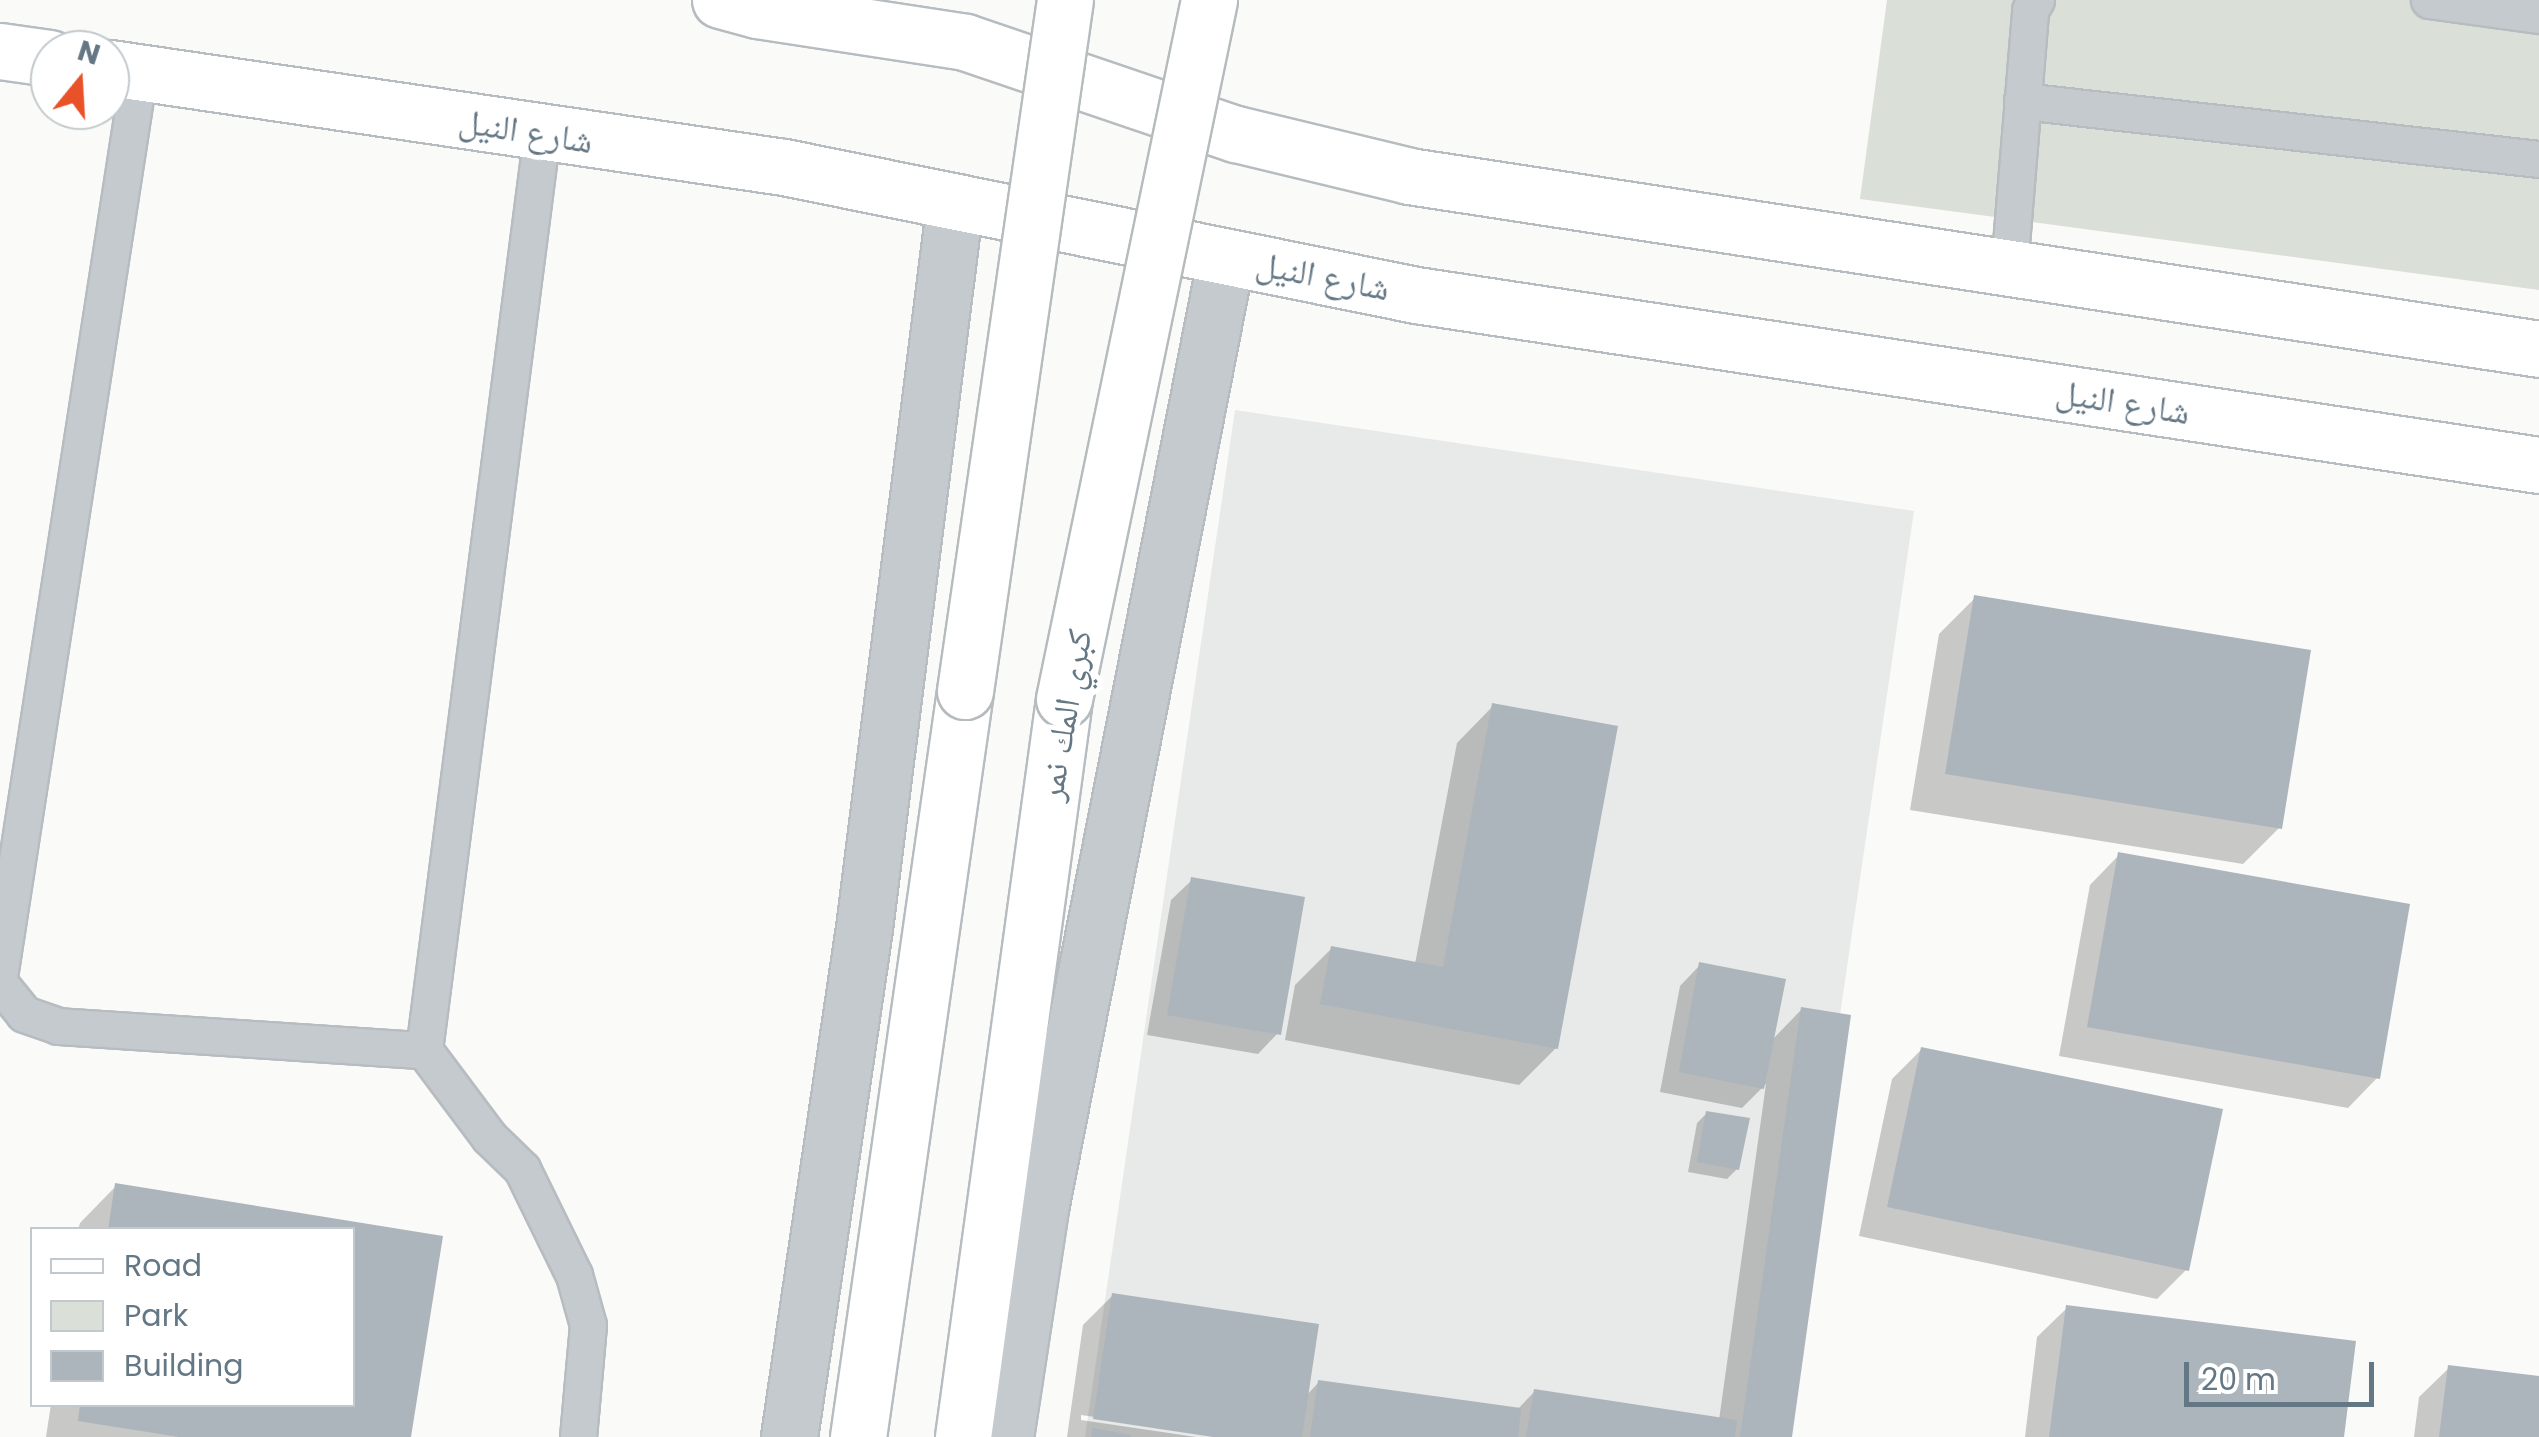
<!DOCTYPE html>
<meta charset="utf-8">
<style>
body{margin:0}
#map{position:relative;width:2539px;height:1437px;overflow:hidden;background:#fafaf8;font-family:Poppins,"Noto Naskh Arabic",sans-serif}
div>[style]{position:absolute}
.built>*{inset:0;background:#e8e9e9}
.green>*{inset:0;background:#dae0d7}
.shadow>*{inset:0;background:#0003}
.building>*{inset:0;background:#acb5bb}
.roads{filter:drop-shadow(2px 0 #b6bcc0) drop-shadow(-2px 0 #b6bcc0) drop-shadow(0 2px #b6bcc0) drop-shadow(0 -2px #b6bcc0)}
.service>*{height:35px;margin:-17.5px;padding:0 17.5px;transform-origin:17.5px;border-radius:17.5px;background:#c5cace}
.tertiary>*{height:55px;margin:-27.5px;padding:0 27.5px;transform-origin:27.5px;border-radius:27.5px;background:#c5cace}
.primary>*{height:55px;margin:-27.5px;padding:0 27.5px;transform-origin:27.5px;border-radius:27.5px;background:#fff}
.trunk>*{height:55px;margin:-27.5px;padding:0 27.5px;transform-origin:27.5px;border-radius:27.5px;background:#fff}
.bridges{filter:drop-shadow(2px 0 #b6bbbe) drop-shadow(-2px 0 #b6bbbe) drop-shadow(0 2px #b6bbbe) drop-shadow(0 -2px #b6bbbe)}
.trunk-bridge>*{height:55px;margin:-27.5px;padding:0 27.5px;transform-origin:27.5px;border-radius:27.5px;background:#fff}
span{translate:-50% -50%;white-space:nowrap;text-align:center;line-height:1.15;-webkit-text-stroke:10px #fff;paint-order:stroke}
.street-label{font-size:35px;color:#647784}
.legend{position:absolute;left:30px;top:1227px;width:325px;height:180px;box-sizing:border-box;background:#fff;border:2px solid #c1c9ce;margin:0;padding:12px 18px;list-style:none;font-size:30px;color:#647784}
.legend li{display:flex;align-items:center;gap:20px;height:50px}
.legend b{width:50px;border:2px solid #c1c9ce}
.north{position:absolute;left:30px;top:30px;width:100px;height:100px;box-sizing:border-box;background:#fff;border:2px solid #c1c9ce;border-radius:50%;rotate:18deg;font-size:28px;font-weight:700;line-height:40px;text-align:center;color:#647784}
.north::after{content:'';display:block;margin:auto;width:35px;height:45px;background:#e95229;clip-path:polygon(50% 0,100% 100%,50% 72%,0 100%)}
.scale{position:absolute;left:2184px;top:1362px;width:190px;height:45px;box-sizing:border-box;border:5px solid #647784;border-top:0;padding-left:12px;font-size:30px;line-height:35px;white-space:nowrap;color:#647784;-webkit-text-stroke:8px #fff;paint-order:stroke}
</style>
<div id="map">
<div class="built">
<i style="clip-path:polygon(1235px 410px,1914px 511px,1778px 1437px,1085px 1437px)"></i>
</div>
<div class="green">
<i style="clip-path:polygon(1887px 0,2539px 0,2539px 290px,1860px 199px)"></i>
</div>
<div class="shadow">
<i style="clip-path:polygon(1975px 598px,2279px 828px,2243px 864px,1910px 810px,1939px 634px)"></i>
<i style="clip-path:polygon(1493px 706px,1556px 1048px,1519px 1085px,1285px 1040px,1295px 985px,1332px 948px,1415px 964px,1457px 743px)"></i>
<i style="clip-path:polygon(2119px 855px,2377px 1078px,2348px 1108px,2059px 1056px,2090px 885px)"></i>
<i style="clip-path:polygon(1192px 880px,1278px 1033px,1258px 1054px,1147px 1035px,1171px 900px)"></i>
<i style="clip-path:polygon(1700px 965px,1772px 1040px,1801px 1010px,1789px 1437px,1230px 1437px,1081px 1415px,1081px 1420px,1196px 1437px,1067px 1437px,1083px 1325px,1112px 1296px,1306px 1396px,1318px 1383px,1517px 1410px,1534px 1392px,1719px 1420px,1766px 1084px,1742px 1108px,1660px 1092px,1680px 986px)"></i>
<i style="clip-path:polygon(1922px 1049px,2186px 1270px,2157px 1299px,1859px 1236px,1892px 1079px)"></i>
<i style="clip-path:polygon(1707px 1113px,1737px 1169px,1727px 1179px,1688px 1172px,1697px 1123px)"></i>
<i style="clip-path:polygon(116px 1186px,440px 1238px,409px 1437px,46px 1437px,51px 1404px,352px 1404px,352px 1230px,78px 1230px,80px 1223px)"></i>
<i style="clip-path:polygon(2067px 1308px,2341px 1437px,2025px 1437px,2037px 1337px)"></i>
<i style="clip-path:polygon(2449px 1368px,2539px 1379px,2539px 1437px,2414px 1437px,2419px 1397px)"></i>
</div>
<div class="building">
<i style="clip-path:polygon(1974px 595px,2311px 650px,2282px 829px,1945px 774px)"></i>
<i style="clip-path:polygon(1492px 703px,1618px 726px,1558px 1049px,1320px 1004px,1331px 946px,1443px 967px)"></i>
<i style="clip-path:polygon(2118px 852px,2410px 904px,2380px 1079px,2087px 1027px)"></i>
<i style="clip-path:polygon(1191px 877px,1305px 897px,1281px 1035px,1167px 1015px)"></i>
<i style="clip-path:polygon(1699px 962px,1786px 979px,1764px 1089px,1679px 1072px)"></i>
<i style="clip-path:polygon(1801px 1007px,1851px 1015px,1792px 1437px,1740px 1437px)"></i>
<i style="clip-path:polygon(1921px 1047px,2223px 1109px,2189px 1271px,1887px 1207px)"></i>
<i style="clip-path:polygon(1706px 1111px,1750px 1118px,1739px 1170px,1697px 1162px)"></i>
<i style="clip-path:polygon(115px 1183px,443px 1236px,411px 1437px,179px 1437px,78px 1421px,80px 1404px,352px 1404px,352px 1230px,108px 1230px)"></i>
<i style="clip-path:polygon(1112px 1293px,1319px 1324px,1302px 1437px,1213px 1437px,1093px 1419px)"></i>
<i style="clip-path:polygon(2066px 1305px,2356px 1341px,2344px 1437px,2049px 1437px)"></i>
<i style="clip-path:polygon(2448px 1365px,2539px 1376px,2539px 1437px,2439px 1437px)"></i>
<i style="clip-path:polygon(1318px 1380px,1521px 1408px,1518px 1437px,1310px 1437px)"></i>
<i style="clip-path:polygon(1534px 1389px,1737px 1420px,1735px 1437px,1526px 1437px)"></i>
<i style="clip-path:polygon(1093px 1428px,1131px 1435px,1131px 1437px,1091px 1437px)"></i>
</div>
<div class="roads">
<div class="service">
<i style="left:2429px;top:0;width:111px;rotate:7.8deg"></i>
<i style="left:2022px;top:101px;width:520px;rotate:6.4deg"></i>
<i style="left:2009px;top:268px;width:259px;rotate:-85.3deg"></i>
<i style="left:2030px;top:10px;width:12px;rotate:-59deg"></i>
<i style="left:0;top:970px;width:909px;rotate:-81.2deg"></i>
<i style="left:0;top:984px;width:38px;rotate:51deg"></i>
<i style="left:24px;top:1014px;width:36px;rotate:19deg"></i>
<i style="left:58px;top:1026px;width:367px;rotate:3.8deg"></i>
<i style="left:424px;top:1050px;width:109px;rotate:53.2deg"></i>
<i style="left:489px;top:1137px;width:46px;rotate:44.1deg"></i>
<i style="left:522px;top:1169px;width:118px;rotate:63.9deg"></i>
<i style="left:574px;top:1275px;width:52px;rotate:74.4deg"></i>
<i style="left:588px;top:1325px;width:112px;rotate:95.1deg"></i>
<i style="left:424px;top:1050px;width:925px;rotate:-82.67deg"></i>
</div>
<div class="tertiary">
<i style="left:789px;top:1437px;width:514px;rotate:-81.62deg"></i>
<i style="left:864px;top:928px;width:732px;rotate:-82.86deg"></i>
<i style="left:1005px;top:1437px;width:237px;rotate:-81.3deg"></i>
<i style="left:1041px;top:1203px;width:964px;rotate:-78.93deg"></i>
</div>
<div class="primary">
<i style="left:720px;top:0;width:38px;rotate:15deg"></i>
<i style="left:757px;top:10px;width:210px;rotate:8.7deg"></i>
<i style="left:965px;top:42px;width:286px;rotate:18.8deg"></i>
<i style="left:1236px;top:134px;width:178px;rotate:13.6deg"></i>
<i style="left:1409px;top:176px;width:1143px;rotate:8.7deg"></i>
<i style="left:0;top:51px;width:50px;rotate:8deg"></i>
<i style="left:110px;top:68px;width:681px;rotate:8.36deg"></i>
<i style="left:784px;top:167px;width:645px;rotate:11.45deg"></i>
<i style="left:1416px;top:295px;width:1136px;rotate:8.61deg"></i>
</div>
<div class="trunk">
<i style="left:858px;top:1437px;width:754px;rotate:-81.84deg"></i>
<i style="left:963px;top:1437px;width:745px;rotate:-82.21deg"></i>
</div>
</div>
<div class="bridges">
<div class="trunk-bridge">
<i style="left:965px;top:691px;width:698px;rotate:-81.77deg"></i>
<i style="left:1064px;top:699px;width:714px;rotate:-78.28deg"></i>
</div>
</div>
<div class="street-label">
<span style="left:526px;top:131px;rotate:9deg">شارع النيل</span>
<span style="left:1323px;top:276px;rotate:11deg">شارع النيل</span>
<span style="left:2123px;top:402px;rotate:9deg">شارع النيل</span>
<span style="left:1065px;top:715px;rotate:-80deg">كبري المك نمر</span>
</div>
<ul class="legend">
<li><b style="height:12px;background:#fff"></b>Road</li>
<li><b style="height:28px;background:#dae0d7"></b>Park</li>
<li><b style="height:28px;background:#acb5bb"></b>Building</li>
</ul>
<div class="north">N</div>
<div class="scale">20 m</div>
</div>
